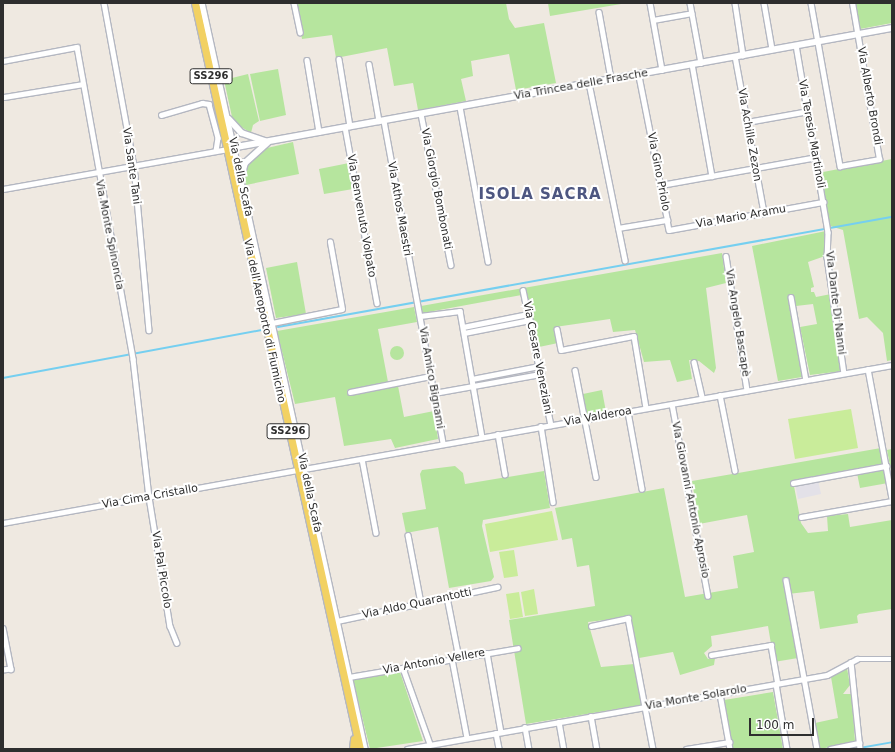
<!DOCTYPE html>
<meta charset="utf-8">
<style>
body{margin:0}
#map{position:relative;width:895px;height:752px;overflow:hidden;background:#efe9e1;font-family:"DejaVu Sans",sans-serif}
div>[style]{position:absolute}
.industrial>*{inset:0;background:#e3e1e8}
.green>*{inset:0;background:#b6e59e}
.round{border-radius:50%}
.pitch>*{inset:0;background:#c9ec9a}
.stream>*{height:1.5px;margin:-0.75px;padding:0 0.75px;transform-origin:0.75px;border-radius:0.75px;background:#75cff0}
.roads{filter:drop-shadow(1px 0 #b4b7c1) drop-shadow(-1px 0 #b4b7c1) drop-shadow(0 1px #b4b7c1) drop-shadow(0 -1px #b4b7c1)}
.minor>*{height:4.5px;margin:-2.25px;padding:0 2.25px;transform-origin:2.25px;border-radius:2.25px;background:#fff}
.tertiary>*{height:5.5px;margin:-2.75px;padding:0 2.75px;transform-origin:2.75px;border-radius:2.75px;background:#fff}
.primary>*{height:7px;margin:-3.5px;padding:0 3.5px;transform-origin:3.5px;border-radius:3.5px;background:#f2d163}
span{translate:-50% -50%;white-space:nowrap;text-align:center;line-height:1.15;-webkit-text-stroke:4px #fff;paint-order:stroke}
.shield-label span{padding:1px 3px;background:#fff;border:1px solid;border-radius:3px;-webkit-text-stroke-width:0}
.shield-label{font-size:10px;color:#2e2e2e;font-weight:700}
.street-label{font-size:11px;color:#2e2e2e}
.district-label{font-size:15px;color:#4d5680;font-weight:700;letter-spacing:1px}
.frame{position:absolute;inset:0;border:4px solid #2e2e2e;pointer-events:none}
.scale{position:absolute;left:749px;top:718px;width:65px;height:18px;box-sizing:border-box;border:2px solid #2e2e2e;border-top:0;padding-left:5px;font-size:12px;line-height:14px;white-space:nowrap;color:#2e2e2e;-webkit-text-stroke:3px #fff;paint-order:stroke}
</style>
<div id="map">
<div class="industrial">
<i style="clip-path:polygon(818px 480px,821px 494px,798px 499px,795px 484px)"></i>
</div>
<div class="green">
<i style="clip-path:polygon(296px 3px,506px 3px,509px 19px,515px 28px,544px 23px,556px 83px,516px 90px,509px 54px,471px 61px,473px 76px,461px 79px,466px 101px,418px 110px,413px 83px,394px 86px,387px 48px,336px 58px,332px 35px,302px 39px)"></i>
<i style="clip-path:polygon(548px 3px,627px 3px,550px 16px)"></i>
<i style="clip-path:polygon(855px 3px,892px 3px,892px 23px,860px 29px)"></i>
<i style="clip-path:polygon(278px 69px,286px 115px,260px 121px,250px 74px)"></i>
<i style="clip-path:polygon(248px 74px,259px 121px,253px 125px,251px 133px,238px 125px,232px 117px,224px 80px)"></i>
<i style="clip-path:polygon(293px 142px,299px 174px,246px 185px,244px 175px,249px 162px,267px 148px)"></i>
<i style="clip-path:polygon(892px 159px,892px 360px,887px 361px,883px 333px,867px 317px,859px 319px,843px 230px,827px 225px,823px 172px)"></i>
<i style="clip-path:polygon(349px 163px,353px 189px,324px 194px,319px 169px)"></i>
<i style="clip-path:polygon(826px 231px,825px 256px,808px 262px,814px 287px,811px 288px,811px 292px,814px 292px,816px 297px,831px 294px,843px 371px,810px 375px,800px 327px,817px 324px,813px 304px,796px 306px,794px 298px,788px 299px,802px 377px,778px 381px,752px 246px)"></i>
<i style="clip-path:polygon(722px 253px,726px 283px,706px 288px,716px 368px,714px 373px,699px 361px,689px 360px,692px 379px,677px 382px,670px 360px,644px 362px,635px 330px,613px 332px,610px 319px,555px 327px,558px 343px,539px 347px,527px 294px,423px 313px,421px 306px)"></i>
<i style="clip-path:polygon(297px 262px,306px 314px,276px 318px,266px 268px)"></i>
<i style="clip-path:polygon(414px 307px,417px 322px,378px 329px,388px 382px,347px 390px,348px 395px,398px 386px,404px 417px,434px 411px,438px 439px,395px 448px,391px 439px,344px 446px,335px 397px,295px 404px,277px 331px)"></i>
<i class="round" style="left:390px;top:346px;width:14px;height:14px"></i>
<i style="clip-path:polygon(602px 390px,606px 412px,587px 415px,583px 394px)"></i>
<i style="clip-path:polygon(881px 448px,884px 465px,793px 481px,801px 523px,808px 533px,828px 531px,827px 516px,848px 514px,850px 527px,892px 520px,892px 609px,859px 614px,857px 616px,858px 623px,820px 629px,814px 591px,788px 594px,798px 658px,774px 662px,768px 626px,711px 636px,712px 646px,704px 653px,708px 659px,715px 658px,714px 665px,680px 675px,673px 652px,639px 658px,631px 617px,588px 622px,601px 667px,634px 664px,641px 705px,526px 724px,509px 620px,595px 606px,589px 565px,577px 567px,572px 538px,562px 540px,555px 508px,664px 488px,685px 597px,738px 588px,733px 556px,754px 552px,747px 515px,699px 524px,692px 481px)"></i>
<i style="clip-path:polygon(892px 449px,892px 476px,887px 450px)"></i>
<i style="clip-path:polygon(455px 466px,463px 473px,465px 484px,544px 471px,550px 508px,483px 520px,482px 526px,494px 577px,491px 581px,449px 588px,438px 527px,406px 533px,402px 513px,426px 509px,420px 474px,422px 470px)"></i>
<i style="clip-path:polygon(885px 468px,888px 483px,860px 488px,857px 473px)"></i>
<i style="clip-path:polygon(845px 668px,847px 668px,850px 685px,843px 694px,852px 694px,855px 742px,820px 749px,815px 723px,838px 718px,831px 677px)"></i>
<i style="clip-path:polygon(400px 672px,423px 741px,370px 749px,353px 680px)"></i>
<i style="clip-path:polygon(773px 692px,783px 749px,732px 749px,724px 700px)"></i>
</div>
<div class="pitch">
<i style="clip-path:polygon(851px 409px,858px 448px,795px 459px,788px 419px)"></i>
<i style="clip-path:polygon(552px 511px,558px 540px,490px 552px,485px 524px)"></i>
<i style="clip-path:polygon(514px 550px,518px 576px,504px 578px,499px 552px)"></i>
<i style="clip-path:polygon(534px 589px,538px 614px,525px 616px,521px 592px)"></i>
<i style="clip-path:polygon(519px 592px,523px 617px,510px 619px,506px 594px)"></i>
</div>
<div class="stream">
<i style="left:278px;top:327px;width:624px;rotate:-10.16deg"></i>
<i style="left:3px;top:378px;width:264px;rotate:-10.5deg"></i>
<i style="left:854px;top:749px;width:39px;rotate:-10deg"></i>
</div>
<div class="roads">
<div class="minor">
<i style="left:104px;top:3px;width:166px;rotate:79.6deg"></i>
<i style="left:134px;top:166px;width:165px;rotate:84.8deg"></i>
<i style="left:294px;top:3px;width:30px;rotate:78deg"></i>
<i style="left:650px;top:3px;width:68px;rotate:79.8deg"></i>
<i style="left:690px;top:3px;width:61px;rotate:79.6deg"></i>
<i style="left:735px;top:3px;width:53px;rotate:81.3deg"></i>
<i style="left:764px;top:3px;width:47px;rotate:80.1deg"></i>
<i style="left:811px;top:3px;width:166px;rotate:79.9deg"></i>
<i style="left:840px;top:166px;width:40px;rotate:-10deg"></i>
<i style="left:879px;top:159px;width:158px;rotate:-99.8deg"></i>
<i style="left:599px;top:12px;width:68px;rotate:79.8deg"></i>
<i style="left:653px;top:20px;width:39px;rotate:-10deg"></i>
<i style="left:796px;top:45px;width:190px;rotate:80.3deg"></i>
<i style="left:828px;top:232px;width:25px;rotate:92deg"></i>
<i style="left:827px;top:257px;width:117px;rotate:81.7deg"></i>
<i style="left:735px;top:56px;width:160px;rotate:79.5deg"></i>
<i style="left:339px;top:59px;width:68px;rotate:80.7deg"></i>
<i style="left:307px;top:60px;width:73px;rotate:80.5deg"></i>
<i style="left:3px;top:61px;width:75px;rotate:-10.7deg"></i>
<i style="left:77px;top:47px;width:317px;rotate:79.8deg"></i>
<i style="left:133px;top:359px;width:139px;rotate:83.4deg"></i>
<i style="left:149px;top:497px;width:131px;rotate:80.8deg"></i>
<i style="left:170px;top:626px;width:18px;rotate:68deg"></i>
<i style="left:369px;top:64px;width:58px;rotate:80deg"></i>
<i style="left:692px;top:64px;width:114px;rotate:79.9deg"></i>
<i style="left:589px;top:83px;width:181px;rotate:78.5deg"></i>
<i style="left:4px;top:97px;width:80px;rotate:-9.3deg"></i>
<i style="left:460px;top:107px;width:157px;rotate:79.7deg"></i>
<i style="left:421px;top:114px;width:154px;rotate:78.8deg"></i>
<i style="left:161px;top:115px;width:43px;rotate:-16.3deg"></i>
<i style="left:202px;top:103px;width:7px;rotate:8deg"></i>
<i style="left:209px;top:104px;width:35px;rotate:75deg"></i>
<i style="left:218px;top:138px;width:13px;rotate:99deg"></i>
<i style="left:384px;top:121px;width:328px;rotate:79.6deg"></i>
<i style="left:747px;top:122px;width:62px;rotate:-10.2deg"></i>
<i style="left:345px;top:127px;width:179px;rotate:79.7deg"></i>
<i style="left:661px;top:185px;width:158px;rotate:-10.2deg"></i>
<i style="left:3px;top:189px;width:228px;rotate:-10.1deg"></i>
<i style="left:667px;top:220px;width:10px;rotate:79deg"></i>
<i style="left:669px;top:230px;width:157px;rotate:-10.3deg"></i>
<i style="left:618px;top:228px;width:50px;rotate:-9.3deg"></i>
<i style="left:667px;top:220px;width:149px;rotate:-101.2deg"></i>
<i style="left:726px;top:256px;width:136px;rotate:81.1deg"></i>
<i style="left:523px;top:290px;width:138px;rotate:78.3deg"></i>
<i style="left:791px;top:297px;width:84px;rotate:79.8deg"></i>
<i style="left:420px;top:316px;width:40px;rotate:-7.1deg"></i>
<i style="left:460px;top:311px;width:128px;rotate:80.1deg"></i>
<i style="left:272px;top:323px;width:71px;rotate:-11.3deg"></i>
<i style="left:342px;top:309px;width:68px;rotate:-100.2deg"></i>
<i style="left:463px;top:327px;width:66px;rotate:-11.3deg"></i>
<i style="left:557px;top:329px;width:21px;rotate:79deg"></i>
<i style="left:561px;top:350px;width:74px;rotate:-10.9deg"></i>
<i style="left:634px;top:336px;width:73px;rotate:80.5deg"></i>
<i style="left:464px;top:333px;width:67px;rotate:-11.1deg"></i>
<i style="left:694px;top:362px;width:37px;rotate:77deg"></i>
<i style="left:868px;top:369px;width:131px;rotate:79.5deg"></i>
<i style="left:575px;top:370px;width:109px;rotate:78.9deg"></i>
<i style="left:472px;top:379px;width:68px;rotate:-11deg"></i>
<i style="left:350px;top:392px;width:83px;rotate:-11.2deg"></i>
<i style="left:434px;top:393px;width:109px;rotate:-10.1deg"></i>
<i style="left:720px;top:395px;width:77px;rotate:78.8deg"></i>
<i style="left:672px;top:404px;width:195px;rotate:79.4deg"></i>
<i style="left:628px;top:412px;width:78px;rotate:79.7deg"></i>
<i style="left:541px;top:426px;width:77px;rotate:81deg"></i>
<i style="left:498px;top:434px;width:41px;rotate:80.1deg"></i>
<i style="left:362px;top:459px;width:75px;rotate:79.3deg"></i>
<i style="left:304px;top:469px;width:597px;rotate:-10.03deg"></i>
<i style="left:793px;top:483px;width:95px;rotate:-10.4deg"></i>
<i style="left:801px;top:517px;width:92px;rotate:-10deg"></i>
<i style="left:3px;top:523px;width:299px;rotate:-10.2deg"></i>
<i style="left:408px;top:535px;width:69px;rotate:79.2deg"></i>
<i style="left:786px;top:580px;width:172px;rotate:79.6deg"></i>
<i style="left:447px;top:597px;width:62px;rotate:78.9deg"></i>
<i style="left:337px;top:621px;width:164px;rotate:-12deg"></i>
<i style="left:591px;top:626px;width:38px;rotate:-12deg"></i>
<i style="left:628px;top:618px;width:133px;rotate:79.2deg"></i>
<i style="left:3px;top:628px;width:42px;rotate:79deg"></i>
<i style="left:11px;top:669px;width:8px;rotate:173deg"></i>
<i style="left:487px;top:653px;width:80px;rotate:80deg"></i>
<i style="left:711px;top:655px;width:61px;rotate:-9.5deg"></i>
<i style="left:771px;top:645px;width:39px;rotate:80deg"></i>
<i style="left:452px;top:659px;width:80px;rotate:79.2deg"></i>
<i style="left:851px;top:662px;width:87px;rotate:84.1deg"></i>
<i style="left:403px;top:668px;width:81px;rotate:70.4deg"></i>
<i style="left:349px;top:677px;width:171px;rotate:-9.7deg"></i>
<i style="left:776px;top:684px;width:66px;rotate:80.4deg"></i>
<i style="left:720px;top:694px;width:56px;rotate:79.7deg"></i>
<i style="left:591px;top:716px;width:34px;rotate:80deg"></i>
<i style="left:559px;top:722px;width:27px;rotate:80deg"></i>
<i style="left:525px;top:727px;width:22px;rotate:80deg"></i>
<i style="left:496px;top:733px;width:16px;rotate:79deg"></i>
<i style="left:407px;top:749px;width:426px;rotate:-10deg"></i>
<i style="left:827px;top:675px;width:34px;rotate:-28deg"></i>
<i style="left:857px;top:659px;width:35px"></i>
<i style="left:686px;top:749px;width:44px;rotate:-9.2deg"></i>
<i style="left:830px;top:749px;width:30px;rotate:-12deg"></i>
</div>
<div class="tertiary">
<i style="left:202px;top:3px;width:764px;rotate:77.67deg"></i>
<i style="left:229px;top:119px;width:19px;rotate:47deg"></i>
<i style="left:242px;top:133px;width:24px;rotate:19deg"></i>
<i style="left:231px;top:148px;width:672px;rotate:-10.29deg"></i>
<i style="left:241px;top:177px;width:15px;rotate:-74deg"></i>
<i style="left:245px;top:163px;width:30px;rotate:-42deg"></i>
</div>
<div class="primary">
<i style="left:195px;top:3px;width:764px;rotate:77.53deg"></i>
<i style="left:353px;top:749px;width:10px;rotate:-84deg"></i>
</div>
</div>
<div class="shield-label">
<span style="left:211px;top:76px">SS296</span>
<span style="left:288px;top:431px">SS296</span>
</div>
<div class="street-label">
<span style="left:581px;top:85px;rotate:-10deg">Via Trincea delle Frasche</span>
<span style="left:869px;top:96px;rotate:80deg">Via Alberto Brondi</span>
<span style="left:811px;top:134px;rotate:80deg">Via Teresio Martinoli</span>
<span style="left:749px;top:135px;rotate:80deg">Via Achille Zezon</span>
<span style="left:131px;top:166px;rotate:82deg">Via Sante Tani</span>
<span style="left:658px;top:172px;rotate:79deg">Via Gino Priolo</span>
<span style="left:240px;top:177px;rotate:78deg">Via della Scafa</span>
<span style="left:436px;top:189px;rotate:79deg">Via Giorgio Bombonati</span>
<span style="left:399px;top:209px;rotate:80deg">Via Athos Maestri</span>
<span style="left:361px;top:216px;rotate:80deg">Via Benvenuto Volpato</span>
<span style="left:741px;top:217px;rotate:-10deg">Via Mario Aramu</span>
<span style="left:109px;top:235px;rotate:79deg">Via Monte Spinoncia</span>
<span style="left:835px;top:303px;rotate:83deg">Via Dante Di Nanni</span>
<span style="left:264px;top:321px;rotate:78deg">Via dell'Aeroporto di Fiumicino</span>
<span style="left:737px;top:323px;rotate:81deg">Via Angelo Bascapè</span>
<span style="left:537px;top:358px;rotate:79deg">Via Cesare Veneziani</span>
<span style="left:431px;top:378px;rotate:80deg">Via Amico Bignami</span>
<span style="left:598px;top:417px;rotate:-10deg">Via Valderoa</span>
<span style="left:309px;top:493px;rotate:78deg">Via della Scafa</span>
<span style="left:150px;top:497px;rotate:-10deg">Via Cima Cristallo</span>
<span style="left:690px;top:500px;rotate:79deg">Via Giovanni Antonio Aprosio</span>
<span style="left:161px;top:570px;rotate:81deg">Via Pal Piccolo</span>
<span style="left:417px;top:604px;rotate:-12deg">Via Aldo Quarantotti</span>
<span style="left:434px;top:662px;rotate:-10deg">Via Antonio Vellere</span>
<span style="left:696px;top:698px;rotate:-10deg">Via Monte Solarolo</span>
</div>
<div class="district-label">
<span style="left:540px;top:195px">ISOLA SACRA</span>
</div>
<div class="frame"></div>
<div class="scale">100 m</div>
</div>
